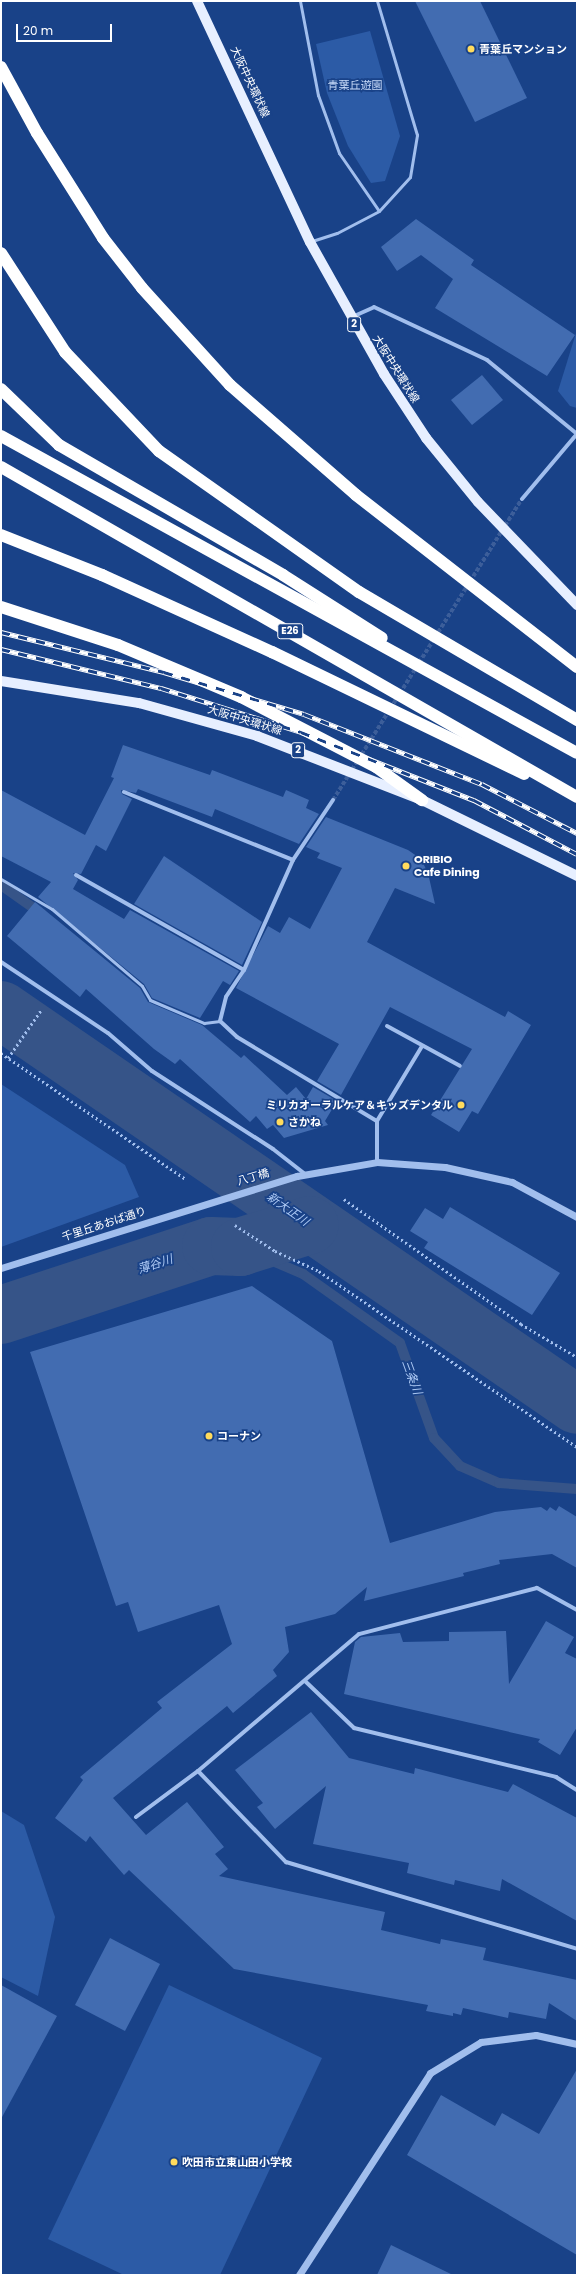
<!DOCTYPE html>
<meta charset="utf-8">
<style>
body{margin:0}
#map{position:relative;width:578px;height:2276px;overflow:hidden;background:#194288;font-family:Poppins,"Noto Sans JP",sans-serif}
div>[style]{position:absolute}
.green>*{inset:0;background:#2c5ba6}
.stream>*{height:10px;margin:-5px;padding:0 5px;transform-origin:5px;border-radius:5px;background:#365488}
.river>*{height:58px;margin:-29px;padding:0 29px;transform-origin:29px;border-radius:29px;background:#365488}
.building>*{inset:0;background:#426cb1}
.minor-tunnel>*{height:4px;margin-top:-2px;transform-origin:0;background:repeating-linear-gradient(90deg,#3c5e9a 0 4px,transparent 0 6px)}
.path>*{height:2.5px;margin-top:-1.25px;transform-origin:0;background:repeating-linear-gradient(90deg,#a1beed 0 2px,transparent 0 5px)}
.service>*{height:3px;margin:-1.5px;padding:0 1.5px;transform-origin:1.5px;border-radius:1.5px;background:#a1beed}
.minor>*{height:4px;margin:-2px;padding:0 2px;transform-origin:2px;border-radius:2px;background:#a1beed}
.tertiary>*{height:7px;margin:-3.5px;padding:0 3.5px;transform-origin:3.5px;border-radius:3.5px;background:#a1beed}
.primary>*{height:10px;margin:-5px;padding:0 5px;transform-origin:5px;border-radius:5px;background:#e7efff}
.motorway>*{height:12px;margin:-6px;padding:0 6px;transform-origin:6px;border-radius:6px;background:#fff}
.rail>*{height:4.5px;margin-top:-2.25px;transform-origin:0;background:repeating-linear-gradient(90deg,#194288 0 9px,#fff 0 18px);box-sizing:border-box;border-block:1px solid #fff}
.dots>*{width:11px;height:11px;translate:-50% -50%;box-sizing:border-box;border:2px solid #194288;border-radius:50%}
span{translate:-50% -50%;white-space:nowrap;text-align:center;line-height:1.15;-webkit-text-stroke:3.5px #194288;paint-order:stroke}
.shield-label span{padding:1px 3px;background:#194288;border:1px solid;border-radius:3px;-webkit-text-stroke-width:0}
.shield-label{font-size:10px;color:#fff;font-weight:700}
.poi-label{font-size:11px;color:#fff;font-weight:700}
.left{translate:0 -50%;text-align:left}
.right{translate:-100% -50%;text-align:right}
.street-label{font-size:11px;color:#fff}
.park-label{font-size:11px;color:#c7daf9}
.water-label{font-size:12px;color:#adc9f4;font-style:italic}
.frame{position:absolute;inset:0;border:2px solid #fff;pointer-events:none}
.scale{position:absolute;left:16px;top:24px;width:96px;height:18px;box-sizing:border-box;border:2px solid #fff;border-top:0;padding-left:5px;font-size:12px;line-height:14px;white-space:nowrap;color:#fff;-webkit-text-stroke:3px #194288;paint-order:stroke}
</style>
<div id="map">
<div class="green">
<i style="clip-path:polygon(370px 31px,400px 136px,385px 181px,371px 183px,348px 146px,327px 93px,316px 44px)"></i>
<i style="clip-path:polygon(577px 330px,577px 408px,570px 406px,558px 391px)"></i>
<i style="clip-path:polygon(1px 1084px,125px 1165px,139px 1197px,1px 1247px)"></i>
<i style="clip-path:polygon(1px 1811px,24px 1825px,55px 1917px,38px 1996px,1px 1977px)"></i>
<i style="clip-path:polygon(169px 1985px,322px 2058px,220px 2275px,124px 2275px,48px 2239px)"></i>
</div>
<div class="stream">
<i style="left:1px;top:885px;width:50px;rotate:35.3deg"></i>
<i style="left:240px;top:1247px;width:69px;rotate:23.2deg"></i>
<i style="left:303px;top:1274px;width:119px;rotate:35.4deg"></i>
<i style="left:400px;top:1343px;width:101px;rotate:70.3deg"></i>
<i style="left:434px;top:1438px;width:38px;rotate:47deg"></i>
<i style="left:460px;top:1466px;width:43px;rotate:23.6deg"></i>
<i style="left:499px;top:1483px;width:78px;rotate:4.4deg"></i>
</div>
<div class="river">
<i style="left:1px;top:1010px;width:698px;rotate:34.44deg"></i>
<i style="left:1px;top:1315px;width:221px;rotate:-18.2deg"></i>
<i style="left:211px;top:1246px;width:29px;rotate:2deg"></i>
<i style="left:240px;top:1247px;width:73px;rotate:-17.4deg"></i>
</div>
<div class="building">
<i style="clip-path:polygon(415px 1px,480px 1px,527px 98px,475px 122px)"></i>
<i style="clip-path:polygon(416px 219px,474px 260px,471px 265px,575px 335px,547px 376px,435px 308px,453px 279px,421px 255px,397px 271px,381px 247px)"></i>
<i style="clip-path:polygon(482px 375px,503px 400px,472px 425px,451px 400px)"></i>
<i style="clip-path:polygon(123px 745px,210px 775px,212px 770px,283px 797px,286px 790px,309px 800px,306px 808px,319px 814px,299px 844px,215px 809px,212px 817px,138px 789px,136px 793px,121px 790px,122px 794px,132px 799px,106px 851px,96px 845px,81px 874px,73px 873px,78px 880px,73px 889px,124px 919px,130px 910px,239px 971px,230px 985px,223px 981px,200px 1018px,152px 998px,144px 984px,38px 897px,51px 882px,1px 856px,1px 790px,85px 835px,114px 778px,111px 777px)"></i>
<i style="clip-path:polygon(326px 817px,408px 850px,421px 859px,428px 873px,435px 904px,395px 888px,367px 942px,505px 1017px,508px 1011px,531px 1025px,478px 1114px,472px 1111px,459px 1132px,431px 1115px,472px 1049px,390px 1007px,341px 1095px,317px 1081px,339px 1044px,236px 988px,268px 926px,280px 933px,289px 917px,310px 929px,342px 868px,317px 858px,320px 853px,306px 847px)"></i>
<i style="clip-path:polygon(164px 856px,262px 922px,242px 965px,134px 904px)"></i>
<i style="clip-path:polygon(35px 902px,140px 988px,148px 1002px,202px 1025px,241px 1058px,244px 1055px,287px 1095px,296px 1087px,306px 1099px,313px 1087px,337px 1101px,325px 1121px,328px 1125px,284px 1138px,273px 1125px,267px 1129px,256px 1116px,250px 1122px,180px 1059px,175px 1064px,154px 1049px,86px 989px,80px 997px,7px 936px)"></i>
<i style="clip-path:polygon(450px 1207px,560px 1273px,532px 1315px,424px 1248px,428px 1242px,410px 1231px,425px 1208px,443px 1219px)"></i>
<i style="clip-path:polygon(252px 1286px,332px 1341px,390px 1543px,495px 1512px,541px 1507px,547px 1511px,550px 1507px,556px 1511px,559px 1506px,577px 1517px,577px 1568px,552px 1554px,499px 1560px,500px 1564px,463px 1573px,464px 1576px,364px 1601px,367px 1587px,335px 1614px,285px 1627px,289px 1652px,273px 1670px,277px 1676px,233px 1713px,227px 1706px,113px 1798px,146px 1835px,187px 1802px,224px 1847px,215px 1854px,228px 1869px,219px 1876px,385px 1912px,381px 1930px,440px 1944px,441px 1939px,486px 1948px,483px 1960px,577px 1980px,577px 2021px,549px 2003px,546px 2019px,509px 2012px,508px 2018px,463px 2008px,461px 2015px,453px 2013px,453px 2016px,426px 2011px,428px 2005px,234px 1969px,129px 1870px,124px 1875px,90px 1836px,86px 1842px,55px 1818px,83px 1780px,80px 1777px,162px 1708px,157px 1702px,232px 1644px,219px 1605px,138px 1632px,128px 1602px,116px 1606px,30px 1352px)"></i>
<i style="clip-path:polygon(546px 1621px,574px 1637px,565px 1653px,577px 1659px,577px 1727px,560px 1755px,538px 1742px,540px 1739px,344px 1694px,355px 1642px,361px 1637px,400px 1633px,403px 1642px,449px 1641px,449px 1632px,506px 1631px,509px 1684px)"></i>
<i style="clip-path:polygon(311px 1712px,349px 1758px,414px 1774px,415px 1768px,508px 1792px,513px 1784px,577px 1818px,577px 1921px,502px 1879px,500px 1891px,455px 1880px,454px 1885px,407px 1873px,409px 1863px,313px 1844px,326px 1786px,275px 1829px,257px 1807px,263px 1803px,235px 1770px)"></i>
<i style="clip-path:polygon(110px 1938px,160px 1964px,125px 2031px,75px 2005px)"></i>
<i style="clip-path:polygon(1px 1985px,57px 2016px,1px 2119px)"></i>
<i style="clip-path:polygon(577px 2069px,577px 2255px,407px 2155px,441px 2095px,495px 2126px,502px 2113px,539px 2134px)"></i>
<i style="clip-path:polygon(391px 2245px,453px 2275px,377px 2275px)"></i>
</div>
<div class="minor-tunnel">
<i style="left:333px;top:800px;width:355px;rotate:-57.9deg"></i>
</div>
<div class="path">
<i style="left:1px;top:1053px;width:224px;rotate:34.3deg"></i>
<i style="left:8px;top:1058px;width:58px;rotate:-55.5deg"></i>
<i style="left:344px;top:1199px;width:217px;rotate:35.2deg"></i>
<i style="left:521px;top:1324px;width:65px;rotate:30.5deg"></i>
<i style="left:235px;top:1225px;width:48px;rotate:33deg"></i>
<i style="left:275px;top:1251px;width:48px;rotate:24.4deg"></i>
<i style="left:319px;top:1271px;width:312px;rotate:34.3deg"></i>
</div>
<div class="service">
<i style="left:300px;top:1px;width:96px;rotate:79.2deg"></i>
<i style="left:318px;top:95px;width:62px;rotate:70.1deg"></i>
<i style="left:339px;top:153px;width:70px;rotate:55.4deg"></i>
<i style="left:312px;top:241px;width:26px;rotate:-18deg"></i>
<i style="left:337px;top:233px;width:47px;rotate:-27.6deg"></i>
<i style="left:379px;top:211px;width:46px;rotate:-47.6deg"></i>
<i style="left:410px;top:177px;width:43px;rotate:-80.5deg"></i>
<i style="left:417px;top:135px;width:140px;rotate:-106.6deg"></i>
<i style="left:1px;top:879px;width:59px;rotate:30.5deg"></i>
<i style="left:52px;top:909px;width:118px;rotate:40.5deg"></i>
<i style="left:142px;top:986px;width:16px;rotate:60deg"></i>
<i style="left:150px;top:1000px;width:59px;rotate:23.1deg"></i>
<i style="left:204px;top:1023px;width:16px;rotate:-7deg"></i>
</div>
<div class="minor">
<i style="left:352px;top:317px;width:24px;rotate:-24deg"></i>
<i style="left:374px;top:307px;width:125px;rotate:25.1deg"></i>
<i style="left:487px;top:360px;width:117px;rotate:39.4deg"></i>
<i style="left:522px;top:499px;width:85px;rotate:-49.8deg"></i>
<i style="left:124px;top:792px;width:182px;rotate:21.9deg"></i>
<i style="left:333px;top:800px;width:72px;rotate:123.7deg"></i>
<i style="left:293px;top:860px;width:120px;rotate:114deg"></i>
<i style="left:244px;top:970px;width:32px;rotate:124deg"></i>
<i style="left:226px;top:997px;width:25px;rotate:104deg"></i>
<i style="left:220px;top:1021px;width:23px;rotate:43deg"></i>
<i style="left:237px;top:1037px;width:163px;rotate:31deg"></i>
<i style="left:377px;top:1121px;width:41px;rotate:90deg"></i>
<i style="left:76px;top:875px;width:193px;rotate:29.5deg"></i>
<i style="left:1px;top:962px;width:128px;rotate:33.6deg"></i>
<i style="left:108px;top:1033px;width:58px;rotate:40.8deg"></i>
<i style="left:152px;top:1071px;width:144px;rotate:32.8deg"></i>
<i style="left:273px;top:1149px;width:41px;rotate:38deg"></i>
<i style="left:387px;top:1026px;width:83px;rotate:28.7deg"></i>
<i style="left:377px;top:1121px;width:87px;rotate:-59deg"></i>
<i style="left:577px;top:1610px;width:46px;rotate:-151.2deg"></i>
<i style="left:537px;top:1588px;width:184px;rotate:165.5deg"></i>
<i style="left:359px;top:1634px;width:211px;rotate:139.6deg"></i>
<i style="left:198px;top:1771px;width:127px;rotate:46deg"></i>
<i style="left:286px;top:1862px;width:304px;rotate:16.6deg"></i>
<i style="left:305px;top:1681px;width:68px;rotate:43.8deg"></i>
<i style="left:354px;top:1728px;width:208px;rotate:13.6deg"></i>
<i style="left:556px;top:1777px;width:25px;rotate:32deg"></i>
<i style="left:136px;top:1817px;width:77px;rotate:-36.6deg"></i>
</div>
<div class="tertiary">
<i style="left:1px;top:1268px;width:310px;rotate:-17.3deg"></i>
<i style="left:297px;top:1176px;width:81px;rotate:-9.9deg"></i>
<i style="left:377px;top:1162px;width:68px;rotate:4.2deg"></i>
<i style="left:445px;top:1167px;width:69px;rotate:12.6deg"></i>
<i style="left:512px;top:1182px;width:74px;rotate:28.3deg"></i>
<i style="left:299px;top:2275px;width:241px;rotate:-57deg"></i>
<i style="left:430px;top:2073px;width:60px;rotate:-31.3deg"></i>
<i style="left:481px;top:2042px;width:55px;rotate:-7.3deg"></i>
<i style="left:536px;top:2035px;width:42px;rotate:12.4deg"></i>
</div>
<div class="primary">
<i style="left:197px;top:1px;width:266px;rotate:64.9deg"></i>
<i style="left:310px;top:242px;width:151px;rotate:60.7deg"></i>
<i style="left:384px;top:374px;width:77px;rotate:56.7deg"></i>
<i style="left:426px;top:438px;width:82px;rotate:50.9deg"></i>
<i style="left:478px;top:502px;width:143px;rotate:46.1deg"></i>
<i style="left:1px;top:681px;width:140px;rotate:9.1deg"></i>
<i style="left:139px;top:703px;width:123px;rotate:15.6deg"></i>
<i style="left:257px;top:736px;width:177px;rotate:21.2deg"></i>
<i style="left:422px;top:800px;width:173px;rotate:26.1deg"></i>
</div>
<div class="motorway">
<i style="left:1px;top:67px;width:75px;rotate:61.4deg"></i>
<i style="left:37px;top:133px;width:124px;rotate:57.8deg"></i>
<i style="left:103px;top:238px;width:63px;rotate:52deg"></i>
<i style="left:142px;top:288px;width:131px;rotate:47.8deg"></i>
<i style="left:230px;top:385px;width:167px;rotate:41.1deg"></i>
<i style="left:356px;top:495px;width:280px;rotate:37.9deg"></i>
<i style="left:1px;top:253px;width:118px;rotate:57.1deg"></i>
<i style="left:65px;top:352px;width:137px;rotate:46.5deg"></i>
<i style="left:159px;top:451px;width:245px;rotate:35.2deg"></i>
<i style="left:359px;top:592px;width:253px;rotate:30.4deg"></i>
<i style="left:1px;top:389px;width:81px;rotate:44deg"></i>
<i style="left:59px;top:445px;width:259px;rotate:30.1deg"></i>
<i style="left:283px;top:575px;width:117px;rotate:32.5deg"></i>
<i style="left:1px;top:436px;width:657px;rotate:28.83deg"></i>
<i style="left:1px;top:467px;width:664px;rotate:29.81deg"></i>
<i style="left:1px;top:535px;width:109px;rotate:21.6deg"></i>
<i style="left:102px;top:575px;width:187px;rotate:24.4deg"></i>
<i style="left:272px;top:652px;width:280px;rotate:25.8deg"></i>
<i style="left:1px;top:607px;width:123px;rotate:18deg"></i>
<i style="left:118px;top:645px;width:134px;rotate:22.9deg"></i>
<i style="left:241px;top:697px;width:152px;rotate:27.4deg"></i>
<i style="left:376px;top:767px;width:57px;rotate:35.7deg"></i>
</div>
<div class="rail">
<i style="left:1px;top:632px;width:168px;rotate:13.8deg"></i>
<i style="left:164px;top:672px;width:146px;rotate:16.7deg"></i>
<i style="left:304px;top:714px;width:191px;rotate:21.5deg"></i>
<i style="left:482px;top:784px;width:107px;rotate:27.3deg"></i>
<i style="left:1px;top:649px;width:165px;rotate:13.7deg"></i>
<i style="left:161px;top:688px;width:147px;rotate:17.4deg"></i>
<i style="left:301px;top:732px;width:186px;rotate:21.5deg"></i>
<i style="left:474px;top:800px;width:116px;rotate:27.7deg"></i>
</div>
<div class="dots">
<i style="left:471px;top:49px;background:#ffdb5d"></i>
<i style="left:406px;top:866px;background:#ffdb5d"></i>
<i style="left:461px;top:1105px;background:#ffdb5d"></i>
<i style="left:280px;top:1122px;background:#ffdb5d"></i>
<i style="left:209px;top:1436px;background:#ffdb5d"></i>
<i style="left:174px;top:2162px;background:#ffdb5d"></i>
</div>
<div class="shield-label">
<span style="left:354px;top:324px">2</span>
<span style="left:290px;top:631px">E26</span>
<span style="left:298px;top:750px">2</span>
</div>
<div class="poi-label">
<span class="left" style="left:479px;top:49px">青葉丘マンション</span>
<span class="left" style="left:414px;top:866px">ORIBIO<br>Cafe Dining</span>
<span class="right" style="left:453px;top:1105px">ミリカオーラルケア＆キッズデンタル</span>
<span class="left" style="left:288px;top:1122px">さかね</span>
<span class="left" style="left:217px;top:1436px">コーナン</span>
<span class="left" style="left:182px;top:2162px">吹田市立東山田小学校</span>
</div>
<div class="street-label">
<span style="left:250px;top:82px;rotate:65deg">大阪中央環状線</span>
<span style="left:396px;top:369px;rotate:58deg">大阪中央環状線</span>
<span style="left:245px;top:720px;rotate:17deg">大阪中央環状線</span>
<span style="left:253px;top:1177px;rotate:-16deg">八丁橋</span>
<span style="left:104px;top:1224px;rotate:-18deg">千里丘あおば通り</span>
</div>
<div class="park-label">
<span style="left:355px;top:85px">青葉丘遊園</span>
</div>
<div class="water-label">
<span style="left:288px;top:1209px;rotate:35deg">新大正川</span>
<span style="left:155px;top:1264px;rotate:-18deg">薄谷川</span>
<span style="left:412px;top:1377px;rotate:70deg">三条川</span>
</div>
<div class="frame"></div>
<div class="scale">20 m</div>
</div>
